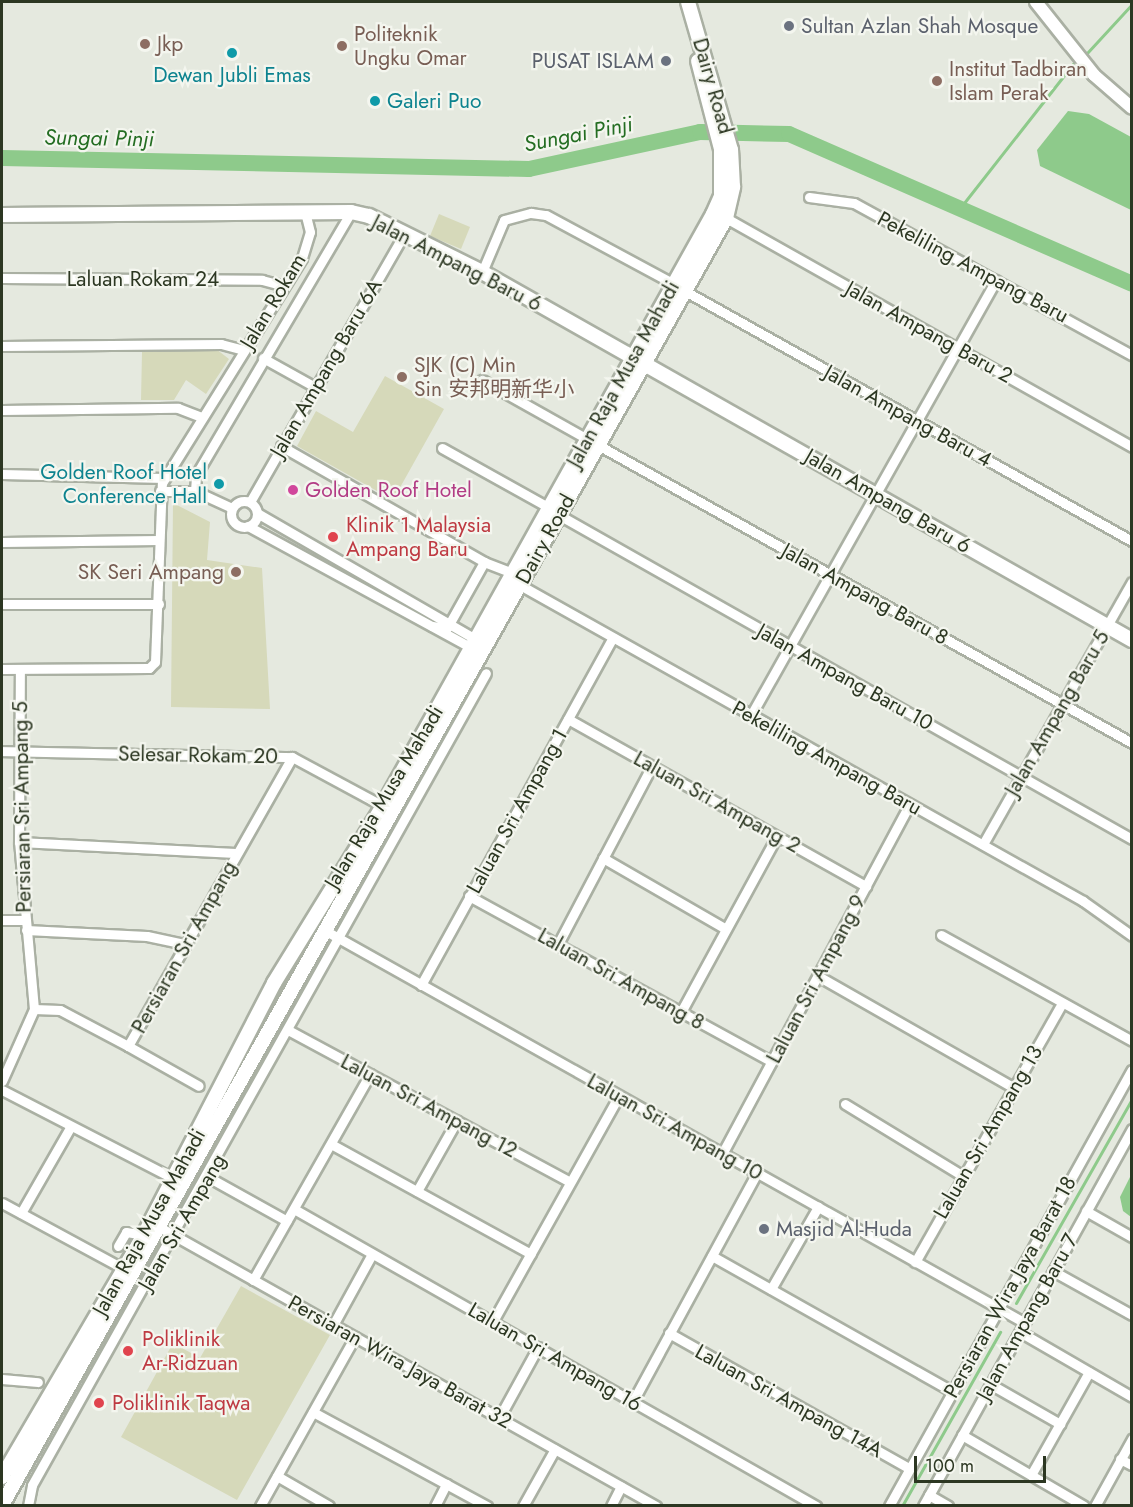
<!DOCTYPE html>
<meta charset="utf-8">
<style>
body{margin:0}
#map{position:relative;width:1133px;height:1507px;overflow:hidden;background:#e5e9df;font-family:Jost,"Noto Sans SC",sans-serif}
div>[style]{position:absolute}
.green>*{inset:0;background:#d6d9ba}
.water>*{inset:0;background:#8eca8b}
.stream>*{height:3px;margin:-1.5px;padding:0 1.5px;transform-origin:1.5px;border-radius:1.5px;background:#8eca8b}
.river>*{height:16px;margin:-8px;padding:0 8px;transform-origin:8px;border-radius:8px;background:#8eca8b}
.roads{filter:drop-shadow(2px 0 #aab0a3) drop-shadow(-2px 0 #aab0a3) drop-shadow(0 2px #aab0a3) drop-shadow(0 -2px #aab0a3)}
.minor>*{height:9px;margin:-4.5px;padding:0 4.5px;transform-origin:4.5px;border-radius:4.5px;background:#fff}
.minor>.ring{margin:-4.5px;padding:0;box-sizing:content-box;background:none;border:9px solid #fff;border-radius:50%}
.tertiary>*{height:12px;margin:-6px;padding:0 6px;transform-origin:6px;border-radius:6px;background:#fff}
.secondary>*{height:14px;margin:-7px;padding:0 7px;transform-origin:7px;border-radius:7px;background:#fff}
.dots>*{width:16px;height:16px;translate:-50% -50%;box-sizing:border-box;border:3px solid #f4f6ef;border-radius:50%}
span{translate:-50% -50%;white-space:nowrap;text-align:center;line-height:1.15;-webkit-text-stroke:4.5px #f4f6ef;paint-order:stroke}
.worship-label{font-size:21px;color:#5b616d}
.left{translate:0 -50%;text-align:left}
.right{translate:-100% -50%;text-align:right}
.education-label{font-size:21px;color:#785e54}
.culture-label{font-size:21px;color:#0d838f}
.street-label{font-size:21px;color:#2c3722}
.hotel-label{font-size:21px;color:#b23c85}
.health-label{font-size:21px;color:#be3a42}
.water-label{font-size:22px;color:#246d22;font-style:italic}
.frame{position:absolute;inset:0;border:3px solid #2c3722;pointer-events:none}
.scale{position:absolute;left:914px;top:1456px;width:132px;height:27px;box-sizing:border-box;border:3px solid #2c3722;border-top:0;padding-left:8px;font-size:18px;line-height:21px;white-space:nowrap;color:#2c3722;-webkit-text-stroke:4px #f4f6ef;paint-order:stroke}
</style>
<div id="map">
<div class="green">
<i style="clip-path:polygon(439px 214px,470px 227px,461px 249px,430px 236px)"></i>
<i style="clip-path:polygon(216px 349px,229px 359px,206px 394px,186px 380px,174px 400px,141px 400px,142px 352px)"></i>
<i style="clip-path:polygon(385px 376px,444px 409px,393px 500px,297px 446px,316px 411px,353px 432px)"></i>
<i style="clip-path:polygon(173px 503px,210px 522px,207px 560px,262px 568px,270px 709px,171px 707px)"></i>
<i style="clip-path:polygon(241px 1286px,330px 1335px,237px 1500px,121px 1437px,173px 1343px,200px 1358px)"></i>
</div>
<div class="water">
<i style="clip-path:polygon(1068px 111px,1089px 114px,1131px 137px,1131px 210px,1040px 166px,1037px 150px)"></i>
<i style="clip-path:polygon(1131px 1175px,1131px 1217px,1123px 1211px,1120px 1197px)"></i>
</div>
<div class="stream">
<i style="left:1087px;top:53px;width:67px;rotate:-47.4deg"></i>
<i style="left:960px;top:208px;width:183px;rotate:-51.9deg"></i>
<i style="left:1016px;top:1303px;width:235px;rotate:-60.4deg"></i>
<i style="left:902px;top:1506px;width:200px;rotate:-60.6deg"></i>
</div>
<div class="river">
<i style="left:2px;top:158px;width:527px;rotate:1.2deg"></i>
<i style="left:529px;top:169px;width:175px;rotate:-12.2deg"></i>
<i style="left:700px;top:132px;width:89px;rotate:1.3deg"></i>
<i style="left:789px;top:134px;width:374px;rotate:23.6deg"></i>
</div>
<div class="roads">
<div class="minor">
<i style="left:809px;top:197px;width:45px;rotate:7.6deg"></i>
<i style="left:854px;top:203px;width:317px;rotate:28.7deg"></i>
<i style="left:726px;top:218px;width:466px;rotate:29.4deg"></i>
<i style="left:482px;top:272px;width:56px;rotate:-67.1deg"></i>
<i style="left:504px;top:220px;width:28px;rotate:-15deg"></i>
<i style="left:531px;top:213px;width:15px;rotate:8deg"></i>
<i style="left:546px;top:215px;width:145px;rotate:28.3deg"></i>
<i style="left:2px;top:278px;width:260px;rotate:0.4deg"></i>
<i style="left:262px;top:280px;width:23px;rotate:15deg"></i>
<i style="left:685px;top:291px;width:512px;rotate:29.22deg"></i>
<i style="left:2px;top:346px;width:219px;rotate:-0.5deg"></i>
<i style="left:221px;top:344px;width:23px;rotate:15deg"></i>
<i style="left:263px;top:358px;width:60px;rotate:29.1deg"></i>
<i style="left:482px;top:380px;width:120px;rotate:29.3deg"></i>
<i style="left:2px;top:410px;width:176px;rotate:-0.7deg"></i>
<i style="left:178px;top:408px;width:25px;rotate:21deg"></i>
<i style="left:598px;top:445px;width:612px;rotate:29.16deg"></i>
<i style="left:281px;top:446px;width:234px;rotate:29.7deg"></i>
<i style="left:484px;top:562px;width:30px;rotate:21deg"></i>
<i style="left:442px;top:448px;width:121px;rotate:29.1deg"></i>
<i style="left:2px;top:474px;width:162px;rotate:1.4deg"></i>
<i style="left:160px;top:491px;width:35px"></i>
<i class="ring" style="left:231px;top:501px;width:17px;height:17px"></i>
<i style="left:250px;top:502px;width:309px;rotate:-60.1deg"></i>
<i style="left:232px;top:508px;width:41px;rotate:-155.3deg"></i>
<i style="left:195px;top:491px;width:16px;rotate:-86deg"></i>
<i style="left:196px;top:475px;width:305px;rotate:-59.5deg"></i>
<i style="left:257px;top:513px;width:258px;rotate:30deg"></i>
<i style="left:559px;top:515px;width:658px;rotate:29.49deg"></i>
<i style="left:248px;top:526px;width:257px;rotate:28.6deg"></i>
<i style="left:2px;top:542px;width:157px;rotate:-0.7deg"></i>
<i style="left:520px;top:585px;width:646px;rotate:29.3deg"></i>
<i style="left:1083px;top:901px;width:60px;rotate:35.5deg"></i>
<i style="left:2px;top:604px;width:157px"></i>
<i style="left:432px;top:626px;width:15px;rotate:8deg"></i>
<i style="left:447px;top:628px;width:76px;rotate:-60.7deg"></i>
<i style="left:2px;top:669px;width:147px;rotate:-0.4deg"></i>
<i style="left:149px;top:668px;width:8px;rotate:-45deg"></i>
<i style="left:155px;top:662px;width:179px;rotate:-87.8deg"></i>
<i style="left:162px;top:483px;width:265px;rotate:-58.1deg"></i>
<i style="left:302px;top:258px;width:27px;rotate:-73deg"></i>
<i style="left:310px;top:232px;width:21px;rotate:-104deg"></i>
<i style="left:751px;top:715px;width:499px;rotate:-60.6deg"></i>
<i style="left:568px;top:719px;width:342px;rotate:29.3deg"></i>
<i style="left:2px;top:751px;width:290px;rotate:1.2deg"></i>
<i style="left:292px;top:757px;width:103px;rotate:28.3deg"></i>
<i style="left:19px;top:842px;width:217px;rotate:2.9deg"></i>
<i style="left:983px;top:844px;width:301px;rotate:-60.4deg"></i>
<i style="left:603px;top:858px;width:140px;rotate:30deg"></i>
<i style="left:469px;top:896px;width:345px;rotate:28.7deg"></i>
<i style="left:2px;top:920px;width:21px"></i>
<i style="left:26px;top:930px;width:121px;rotate:2.8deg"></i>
<i style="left:147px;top:936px;width:40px;rotate:12deg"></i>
<i style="left:326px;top:931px;width:801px;rotate:29.28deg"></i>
<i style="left:941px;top:935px;width:218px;rotate:29deg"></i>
<i style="left:558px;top:944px;width:201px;rotate:-62.2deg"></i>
<i style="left:818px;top:976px;width:226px;rotate:29.7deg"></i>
<i style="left:421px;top:985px;width:397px;rotate:-61.1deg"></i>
<i style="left:34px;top:1009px;width:26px;rotate:2deg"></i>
<i style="left:60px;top:1010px;width:77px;rotate:27.9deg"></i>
<i style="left:128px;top:1046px;width:332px;rotate:-60.4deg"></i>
<i style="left:681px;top:1012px;width:200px;rotate:-61.4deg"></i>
<i style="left:288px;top:1030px;width:320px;rotate:28.3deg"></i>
<i style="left:128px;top:1046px;width:81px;rotate:29.4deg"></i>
<i style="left:2px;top:1081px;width:79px;rotate:-66deg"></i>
<i style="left:34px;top:1009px;width:168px;rotate:-95.1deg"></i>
<i style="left:19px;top:842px;width:173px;rotate:-89.7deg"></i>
<i style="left:2px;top:1090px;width:198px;rotate:27.3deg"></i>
<i style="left:845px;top:1104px;width:138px;rotate:31.4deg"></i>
<i style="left:331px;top:1144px;width:228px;rotate:28.8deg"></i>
<i style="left:722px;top:1154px;width:397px;rotate:-61.8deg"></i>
<i style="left:208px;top:1177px;width:90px;rotate:29.1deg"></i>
<i style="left:417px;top:1191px;width:81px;rotate:-60.6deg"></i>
<i style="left:2px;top:1203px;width:139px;rotate:28.4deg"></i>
<i style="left:294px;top:1209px;width:601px;rotate:29.64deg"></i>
<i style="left:1086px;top:1211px;width:53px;rotate:29.5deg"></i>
<i style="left:21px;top:1213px;width:100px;rotate:-60.1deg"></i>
<i style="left:118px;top:1246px;width:16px;rotate:-60deg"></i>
<i style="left:126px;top:1232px;width:18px;rotate:9deg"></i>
<i style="left:144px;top:1235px;width:18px;rotate:-22deg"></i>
<i style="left:161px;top:1228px;width:568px;rotate:29.32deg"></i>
<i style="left:712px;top:1256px;width:275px;rotate:29.4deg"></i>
<i style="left:915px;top:1262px;width:298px;rotate:-60.4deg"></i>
<i style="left:1053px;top:1271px;width:90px;rotate:29.1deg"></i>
<i style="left:253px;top:1280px;width:237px;rotate:-60.4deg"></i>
<i style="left:771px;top:1289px;width:95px;rotate:-60.2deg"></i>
<i style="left:493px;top:1321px;width:258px;rotate:-60.8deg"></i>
<i style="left:333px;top:1325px;width:81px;rotate:-61.2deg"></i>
<i style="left:1020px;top:1332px;width:129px;rotate:30.1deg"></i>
<i style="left:669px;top:1333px;width:275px;rotate:29.4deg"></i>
<i style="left:2px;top:1379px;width:36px;rotate:5deg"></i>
<i style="left:990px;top:1384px;width:81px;rotate:29.7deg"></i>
<i style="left:633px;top:1401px;width:260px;rotate:-61.5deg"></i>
<i style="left:313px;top:1412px;width:198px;rotate:28.4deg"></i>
<i style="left:499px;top:1418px;width:81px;rotate:-61.2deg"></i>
<i style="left:962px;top:1435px;width:141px;rotate:30.2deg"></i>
<i style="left:1120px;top:1459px;width:13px;rotate:27deg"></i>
<i style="left:1031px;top:1475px;width:118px;rotate:-60.6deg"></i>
<i style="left:277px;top:1476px;width:60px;rotate:30deg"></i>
<i style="left:929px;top:1495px;width:22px;rotate:30deg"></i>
<i style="left:28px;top:1506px;width:21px;rotate:-79deg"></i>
<i style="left:32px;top:1485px;width:930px;rotate:-60.79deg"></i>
<i style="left:260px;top:1506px;width:194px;rotate:-60.7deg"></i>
<i style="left:435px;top:1506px;width:25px;rotate:-63deg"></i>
<i style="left:523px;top:1506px;width:65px;rotate:-60.7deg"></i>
<i style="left:611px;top:1506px;width:22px;rotate:-63deg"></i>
<i style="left:889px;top:1506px;width:499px;rotate:-60.9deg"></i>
<i style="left:923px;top:1506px;width:431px;rotate:-61deg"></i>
<i style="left:1095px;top:1506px;width:77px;rotate:-61.1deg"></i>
</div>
<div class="tertiary">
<i style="left:1036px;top:2px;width:93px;rotate:51.5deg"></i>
<i style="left:1094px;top:75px;width:50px;rotate:41deg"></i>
</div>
<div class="secondary">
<i style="left:2px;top:215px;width:349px;rotate:-0.5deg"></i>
<i style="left:351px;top:212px;width:18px;rotate:13deg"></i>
<i style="left:369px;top:216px;width:126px;rotate:26.4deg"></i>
<i style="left:482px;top:272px;width:747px;rotate:29.52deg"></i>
<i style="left:2px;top:1477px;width:281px;rotate:-59.6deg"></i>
<i style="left:144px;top:1235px;width:284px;rotate:-62.7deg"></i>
<i style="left:274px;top:983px;width:208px;rotate:-58.4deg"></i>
<i style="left:383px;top:806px;width:678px;rotate:-60.86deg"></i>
<i style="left:713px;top:214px;width:20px;rotate:-66deg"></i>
<i style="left:721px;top:196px;width:47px;rotate:-90deg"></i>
<i style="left:721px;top:149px;width:91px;rotate:-104.6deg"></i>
<i style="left:2px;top:1505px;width:1477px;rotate:-60.64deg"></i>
<i style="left:726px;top:218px;width:32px;rotate:-77deg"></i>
<i style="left:733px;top:187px;width:37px;rotate:-93deg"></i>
<i style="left:731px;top:150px;width:154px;rotate:-106.2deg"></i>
</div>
</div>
<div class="dots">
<i style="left:789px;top:26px;background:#6b7280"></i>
<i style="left:145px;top:44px;background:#8d6e63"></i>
<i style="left:342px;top:46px;background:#8d6e63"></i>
<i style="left:232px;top:53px;background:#0f9aa8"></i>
<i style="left:666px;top:61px;background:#6b7280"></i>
<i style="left:937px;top:81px;background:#8d6e63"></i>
<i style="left:375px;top:101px;background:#0f9aa8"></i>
<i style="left:402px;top:377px;background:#8d6e63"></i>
<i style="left:219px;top:484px;background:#0f9aa8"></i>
<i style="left:293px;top:490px;background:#d1479c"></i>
<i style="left:333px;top:537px;background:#e0444e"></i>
<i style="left:236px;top:572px;background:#8d6e63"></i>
<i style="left:764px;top:1229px;background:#6b7280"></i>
<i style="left:128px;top:1351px;background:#e0444e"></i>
<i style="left:99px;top:1403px;background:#e0444e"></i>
</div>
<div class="worship-label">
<span class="left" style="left:801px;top:26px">Sultan Azlan Shah Mosque</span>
<span class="right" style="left:654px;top:61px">PUSAT ISLAM</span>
<span class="left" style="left:776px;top:1229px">Masjid Al-Huda</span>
</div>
<div class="education-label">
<span class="left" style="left:354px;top:46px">Politeknik<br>Ungku Omar</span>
<span class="left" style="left:157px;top:44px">Jkp</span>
<span class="left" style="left:949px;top:81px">Institut Tadbiran<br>Islam Perak</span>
<span class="left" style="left:414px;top:377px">SJK (C) Min<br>Sin 安邦明新华小</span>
<span class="right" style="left:224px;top:572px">SK Seri Ampang</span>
</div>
<div class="culture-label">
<span style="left:232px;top:75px">Dewan Jubli Emas</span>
<span class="left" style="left:387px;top:101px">Galeri Puo</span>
<span class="right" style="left:207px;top:484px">Golden Roof Hotel<br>Conference Hall</span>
</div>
<div class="street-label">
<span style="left:713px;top:86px;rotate:74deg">Dairy Road</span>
<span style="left:457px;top:263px;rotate:27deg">Jalan Ampang Baru 6</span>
<span style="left:973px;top:267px;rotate:28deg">Pekeliling Ampang Baru</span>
<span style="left:143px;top:279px">Laluan Rokam 24</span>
<span style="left:273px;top:301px;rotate:-59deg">Jalan Rokam</span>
<span style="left:929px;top:332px;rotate:29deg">Jalan Ampang Baru 2</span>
<span style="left:326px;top:368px;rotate:-60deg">Jalan Ampang Baru 6A</span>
<span style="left:623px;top:374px;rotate:-61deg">Jalan Raja Musa Mahadi</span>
<span style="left:908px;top:416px;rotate:29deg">Jalan Ampang Baru 4</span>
<span style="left:888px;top:501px;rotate:30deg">Jalan Ampang Baru 6</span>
<span style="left:545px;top:539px;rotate:-61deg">Dairy Road</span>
<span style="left:865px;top:594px;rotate:29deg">Jalan Ampang Baru 8</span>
<span style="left:845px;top:677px;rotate:29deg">Jalan Ampang Baru 10</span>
<span style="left:1057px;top:713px;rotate:-60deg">Jalan Ampang Baru 5</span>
<span style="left:198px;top:755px;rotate:1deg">Selesar Rokam 20</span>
<span style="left:827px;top:758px;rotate:29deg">Pekeliling Ampang Baru</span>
<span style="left:384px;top:797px;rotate:-59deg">Jalan Raja Musa Mahadi</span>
<span style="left:717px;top:802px;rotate:29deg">Laluan Sri Ampang 2</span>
<span style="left:22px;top:807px;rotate:-91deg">Persiaran Sri Ampang 5</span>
<span style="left:517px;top:811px;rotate:-61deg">Laluan Sri Ampang 1</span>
<span style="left:184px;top:947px;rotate:-61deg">Persiaran Sri Ampang</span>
<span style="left:621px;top:979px;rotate:29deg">Laluan Sri Ampang 8</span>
<span style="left:816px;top:979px;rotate:-62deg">Laluan Sri Ampang 9</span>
<span style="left:429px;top:1106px;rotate:28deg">Laluan Sri Ampang 12</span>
<span style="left:675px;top:1127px;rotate:29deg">Laluan Sri Ampang 10</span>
<span style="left:988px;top:1132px;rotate:-60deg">Laluan Sri Ampang 13</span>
<span style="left:149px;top:1222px;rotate:-61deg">Jalan Raja Musa Mahadi</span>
<span style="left:182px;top:1222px;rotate:-60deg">Jalan Sri Ampang</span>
<span style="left:1010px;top:1287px;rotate:-61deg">Persiaran Wira Jaya Barat 18</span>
<span style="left:1027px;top:1317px;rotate:-61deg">Jalan Ampang Baru 7</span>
<span style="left:555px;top:1357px;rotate:30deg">Laluan Sri Ampang 16</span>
<span style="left:400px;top:1362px;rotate:29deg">Persiaran Wira Jaya Barat 32</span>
<span style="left:789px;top:1401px;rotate:29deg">Laluan Sri Ampang 14A</span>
</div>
<div class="hotel-label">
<span class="left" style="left:305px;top:490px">Golden Roof Hotel</span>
</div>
<div class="health-label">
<span class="left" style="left:346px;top:537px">Klinik 1 Malaysia<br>Ampang Baru</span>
<span class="left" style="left:142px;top:1351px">Poliklinik<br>Ar-Ridzuan</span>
<span class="left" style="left:112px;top:1403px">Poliklinik Taqwa</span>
</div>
<div class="water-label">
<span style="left:578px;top:134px;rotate:-11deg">Sungai Pinji</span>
<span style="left:99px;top:138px;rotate:1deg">Sungai Pinji</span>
</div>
<div class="frame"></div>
<div class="scale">100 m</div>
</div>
